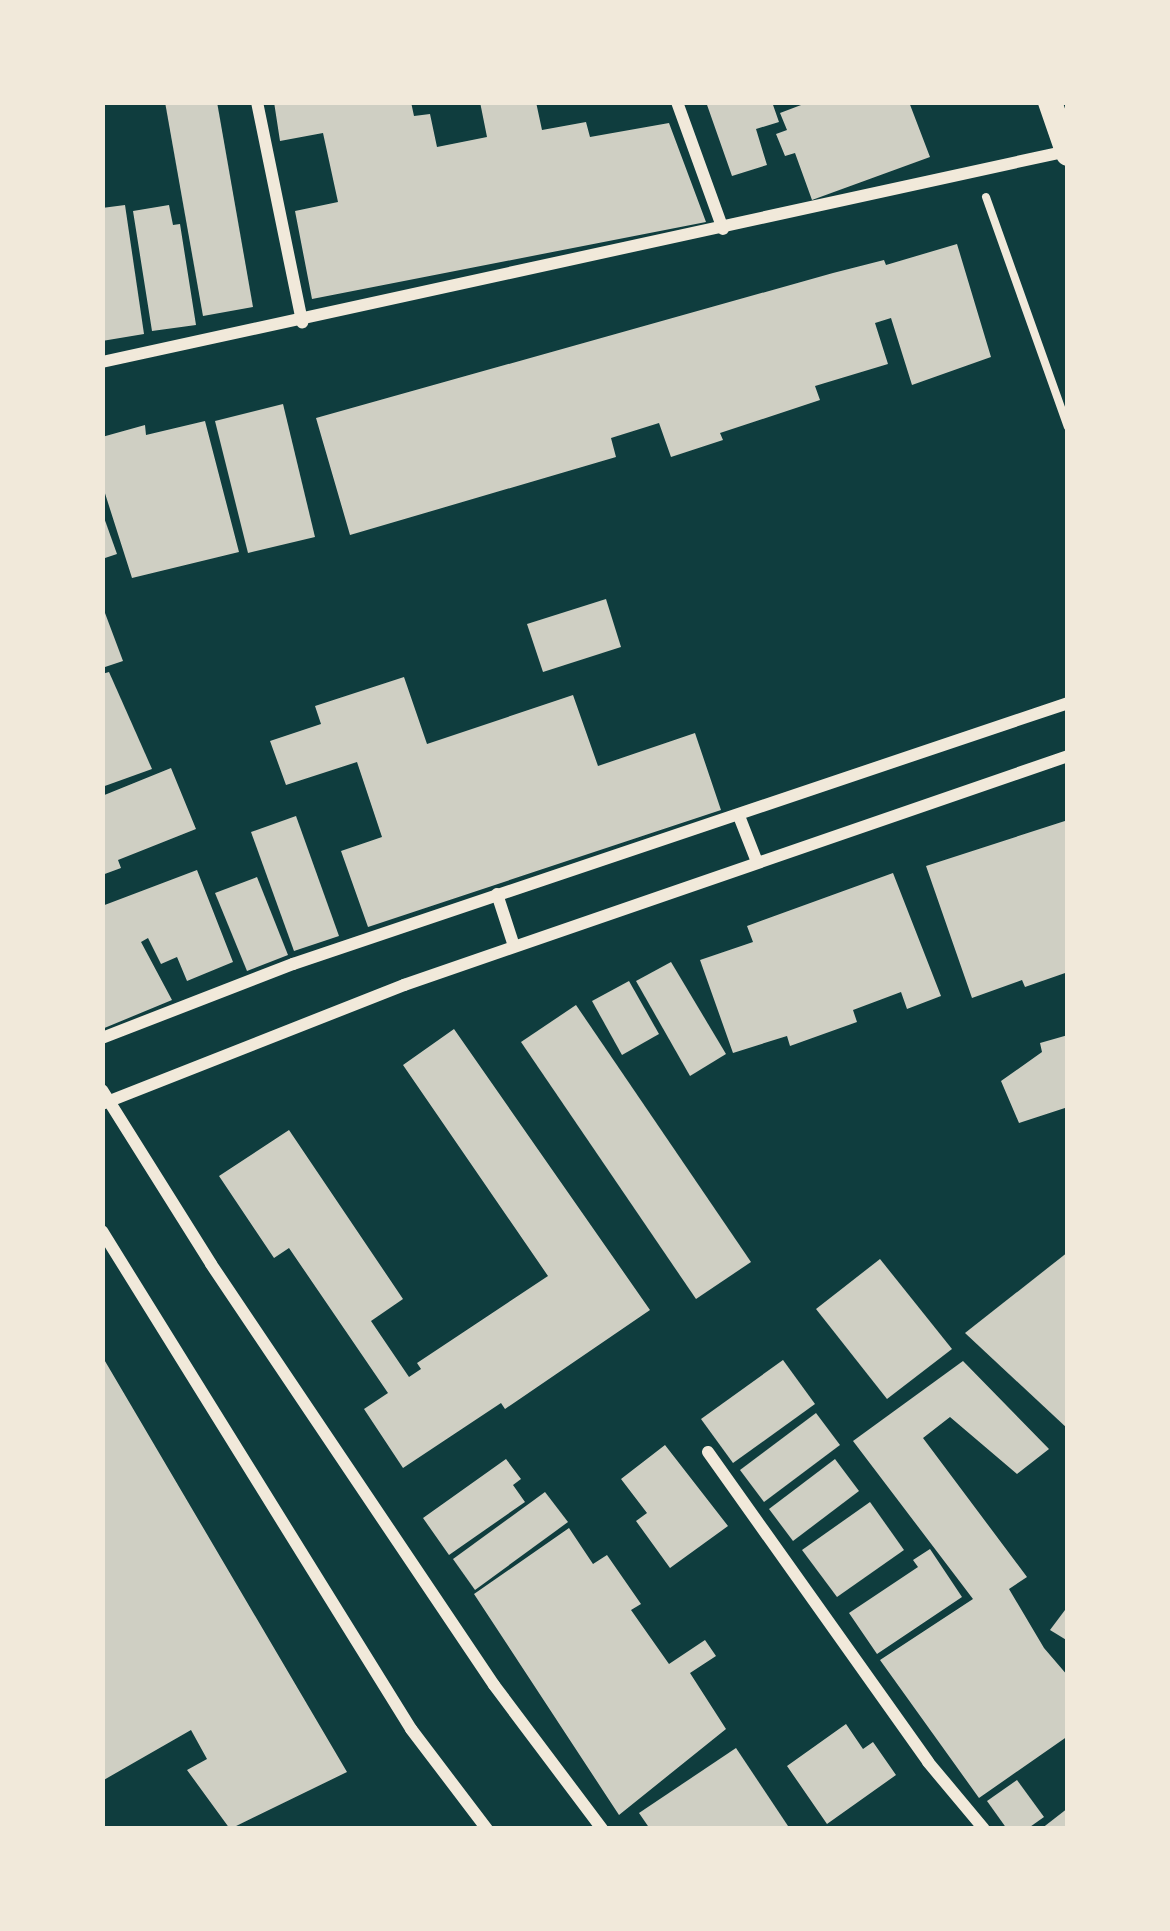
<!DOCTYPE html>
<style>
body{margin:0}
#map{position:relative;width:1170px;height:1931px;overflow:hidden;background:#0f3d3e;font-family:Karla,sans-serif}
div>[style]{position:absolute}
.building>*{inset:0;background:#cfcfc3}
.path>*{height:8px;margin:-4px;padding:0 4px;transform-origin:4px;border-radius:4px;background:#f1e9da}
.minor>*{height:12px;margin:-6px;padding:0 6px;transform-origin:6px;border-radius:6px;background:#f1e9da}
.secondary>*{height:24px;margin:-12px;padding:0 12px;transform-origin:12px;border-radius:12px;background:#f1e9da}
span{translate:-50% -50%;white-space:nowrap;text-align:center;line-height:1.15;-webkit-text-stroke:12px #f1e9da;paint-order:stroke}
.frame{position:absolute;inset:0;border:105px solid #f1e9da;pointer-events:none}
</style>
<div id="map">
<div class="building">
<i style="clip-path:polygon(165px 102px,217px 102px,253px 307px,203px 316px)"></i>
<i style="clip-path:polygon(274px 102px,411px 102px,414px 116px,430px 114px,437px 147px,487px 137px,480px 102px,536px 102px,542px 130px,586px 122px,590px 137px,669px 123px,706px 222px,312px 299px,295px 211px,338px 202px,323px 133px,280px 141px)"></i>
<i style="clip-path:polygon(706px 102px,772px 102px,779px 122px,756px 129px,767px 165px,732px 176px)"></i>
<i style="clip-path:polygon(809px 102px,909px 102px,930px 157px,812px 200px,795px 153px,785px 156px,776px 134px,787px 130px,780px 113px)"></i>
<i style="clip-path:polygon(125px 205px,144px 334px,102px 341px,102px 208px)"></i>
<i style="clip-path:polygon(169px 205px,173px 225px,180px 224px,196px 325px,152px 331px,133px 211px)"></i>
<i style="clip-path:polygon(957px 244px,991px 357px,912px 385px,891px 318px,875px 323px,888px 364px,815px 386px,820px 400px,720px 433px,723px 440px,671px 457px,659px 423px,611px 438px,616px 457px,350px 535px,316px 418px,833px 273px,884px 260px,886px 265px)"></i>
<i style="clip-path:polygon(283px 404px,315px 537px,248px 553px,215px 421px)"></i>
<i style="clip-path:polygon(205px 421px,239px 552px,132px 578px,102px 484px,102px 437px,145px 425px,146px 435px)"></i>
<i style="clip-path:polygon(102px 512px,117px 554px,102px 559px)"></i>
<i style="clip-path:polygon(606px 599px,621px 647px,543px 672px,527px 624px)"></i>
<i style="clip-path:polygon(102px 605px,123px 661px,102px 668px)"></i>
<i style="clip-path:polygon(109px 672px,152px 769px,102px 787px,102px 674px)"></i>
<i style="clip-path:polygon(404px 677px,427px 744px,573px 695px,598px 766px,695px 733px,721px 810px,368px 927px,341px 851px,382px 837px,357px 762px,286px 785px,270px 741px,321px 724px,315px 706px)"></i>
<i style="clip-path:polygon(171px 768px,196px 829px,118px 860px,121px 868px,102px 875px,102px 796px)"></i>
<i style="clip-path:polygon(296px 816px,339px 936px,294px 951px,251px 832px)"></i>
<i style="clip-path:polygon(1068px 820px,1068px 972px,1025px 987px,1022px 980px,972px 998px,926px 866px)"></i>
<i style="clip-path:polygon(197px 870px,233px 962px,187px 981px,177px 957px,161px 964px,148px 938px,141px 942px,172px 1000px,102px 1029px,102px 906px)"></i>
<i style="clip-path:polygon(893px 873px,941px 996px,907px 1009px,901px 992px,853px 1010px,857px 1022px,790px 1046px,787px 1036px,733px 1053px,700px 960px,753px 942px,747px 926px)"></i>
<i style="clip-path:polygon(257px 877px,288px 955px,247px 971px,215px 893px)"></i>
<i style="clip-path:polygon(671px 962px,726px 1054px,690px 1076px,636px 981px)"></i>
<i style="clip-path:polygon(629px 981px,659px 1034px,622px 1055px,592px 1001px)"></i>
<i style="clip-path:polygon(576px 1005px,751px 1262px,696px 1299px,521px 1042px)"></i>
<i style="clip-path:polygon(454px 1029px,650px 1310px,505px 1409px,501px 1403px,403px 1468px,364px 1409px,388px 1393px,289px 1248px,274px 1258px,219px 1176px,289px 1130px,403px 1299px,371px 1321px,409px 1377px,421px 1369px,417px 1363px,548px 1276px,403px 1065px)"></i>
<i style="clip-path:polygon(1068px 1035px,1068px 1107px,1019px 1123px,1001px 1081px,1042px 1052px,1040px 1043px)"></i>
<i style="clip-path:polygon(1068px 1252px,1068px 1429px,965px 1333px)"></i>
<i style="clip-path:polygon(880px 1259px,952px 1349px,887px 1399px,816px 1309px)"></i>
<i style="clip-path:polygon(102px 1356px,347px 1772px,230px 1829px,187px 1770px,207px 1759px,191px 1730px,102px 1781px)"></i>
<i style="clip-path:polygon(783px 1360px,815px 1404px,733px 1463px,701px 1419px)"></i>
<i style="clip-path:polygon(963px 1361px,1049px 1449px,1017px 1474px,950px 1417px,923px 1438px,1027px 1577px,1009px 1589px,1044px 1648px,1068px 1676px,1068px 1736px,979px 1798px,880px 1660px,973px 1599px,853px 1441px)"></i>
<i style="clip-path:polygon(816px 1413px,840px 1445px,764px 1502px,740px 1470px)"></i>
<i style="clip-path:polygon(665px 1445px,728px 1526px,670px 1568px,636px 1521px,647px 1513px,621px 1479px)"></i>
<i style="clip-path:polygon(506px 1459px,521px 1479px,513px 1485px,525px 1502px,449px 1555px,423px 1518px)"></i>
<i style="clip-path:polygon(835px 1459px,859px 1491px,793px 1541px,769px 1509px)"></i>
<i style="clip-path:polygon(545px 1492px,568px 1522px,475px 1590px,453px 1559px)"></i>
<i style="clip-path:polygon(870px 1502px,904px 1550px,837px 1597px,802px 1550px)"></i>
<i style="clip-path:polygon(569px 1528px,593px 1564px,607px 1555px,641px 1604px,631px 1610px,669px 1664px,705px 1640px,716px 1656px,690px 1673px,726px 1729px,619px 1815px,474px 1594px)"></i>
<i style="clip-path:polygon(930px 1549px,962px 1597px,877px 1654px,849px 1613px,918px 1567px,913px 1560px)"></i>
<i style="clip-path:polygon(1068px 1606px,1068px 1641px,1050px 1630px)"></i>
<i style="clip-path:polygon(846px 1724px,863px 1749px,873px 1742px,896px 1775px,827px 1824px,787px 1766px)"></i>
<i style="clip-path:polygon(736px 1748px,790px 1829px,650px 1829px,639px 1813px)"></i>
<i style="clip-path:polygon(1017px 1780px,1044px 1817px,1027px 1829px,1007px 1829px,987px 1801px)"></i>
<i style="clip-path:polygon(1068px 1808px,1068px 1829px,1041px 1829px)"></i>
</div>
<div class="path">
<i style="left:986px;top:197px;width:244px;rotate:70.4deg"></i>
</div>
<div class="minor">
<i style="left:257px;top:102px;width:225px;rotate:78.4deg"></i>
<i style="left:677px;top:102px;width:135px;rotate:70.1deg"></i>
<i style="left:102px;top:362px;width:988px;rotate:-12.33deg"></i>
<i style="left:739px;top:816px;width:49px;rotate:68.6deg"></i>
<i style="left:497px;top:894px;width:55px;rotate:71.9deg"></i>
<i style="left:102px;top:1038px;width:205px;rotate:-21.2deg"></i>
<i style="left:293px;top:964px;width:818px;rotate:-18.61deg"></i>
<i style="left:102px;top:1090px;width:205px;rotate:57.9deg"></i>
<i style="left:211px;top:1264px;width:507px;rotate:56.09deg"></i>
<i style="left:494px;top:1685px;width:180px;rotate:53.1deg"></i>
<i style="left:102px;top:1104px;width:325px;rotate:-21.5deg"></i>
<i style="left:404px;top:985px;width:702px;rotate:-19.03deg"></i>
<i style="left:102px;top:1231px;width:586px;rotate:58.18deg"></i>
<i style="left:411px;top:1729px;width:126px;rotate:52.8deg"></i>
<i style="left:708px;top:1452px;width:380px;rotate:54.6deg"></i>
<i style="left:928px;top:1762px;width:87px;rotate:50.1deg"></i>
</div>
<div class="secondary">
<i style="left:1050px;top:102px;width:55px;rotate:70.9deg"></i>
</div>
<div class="frame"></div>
</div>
